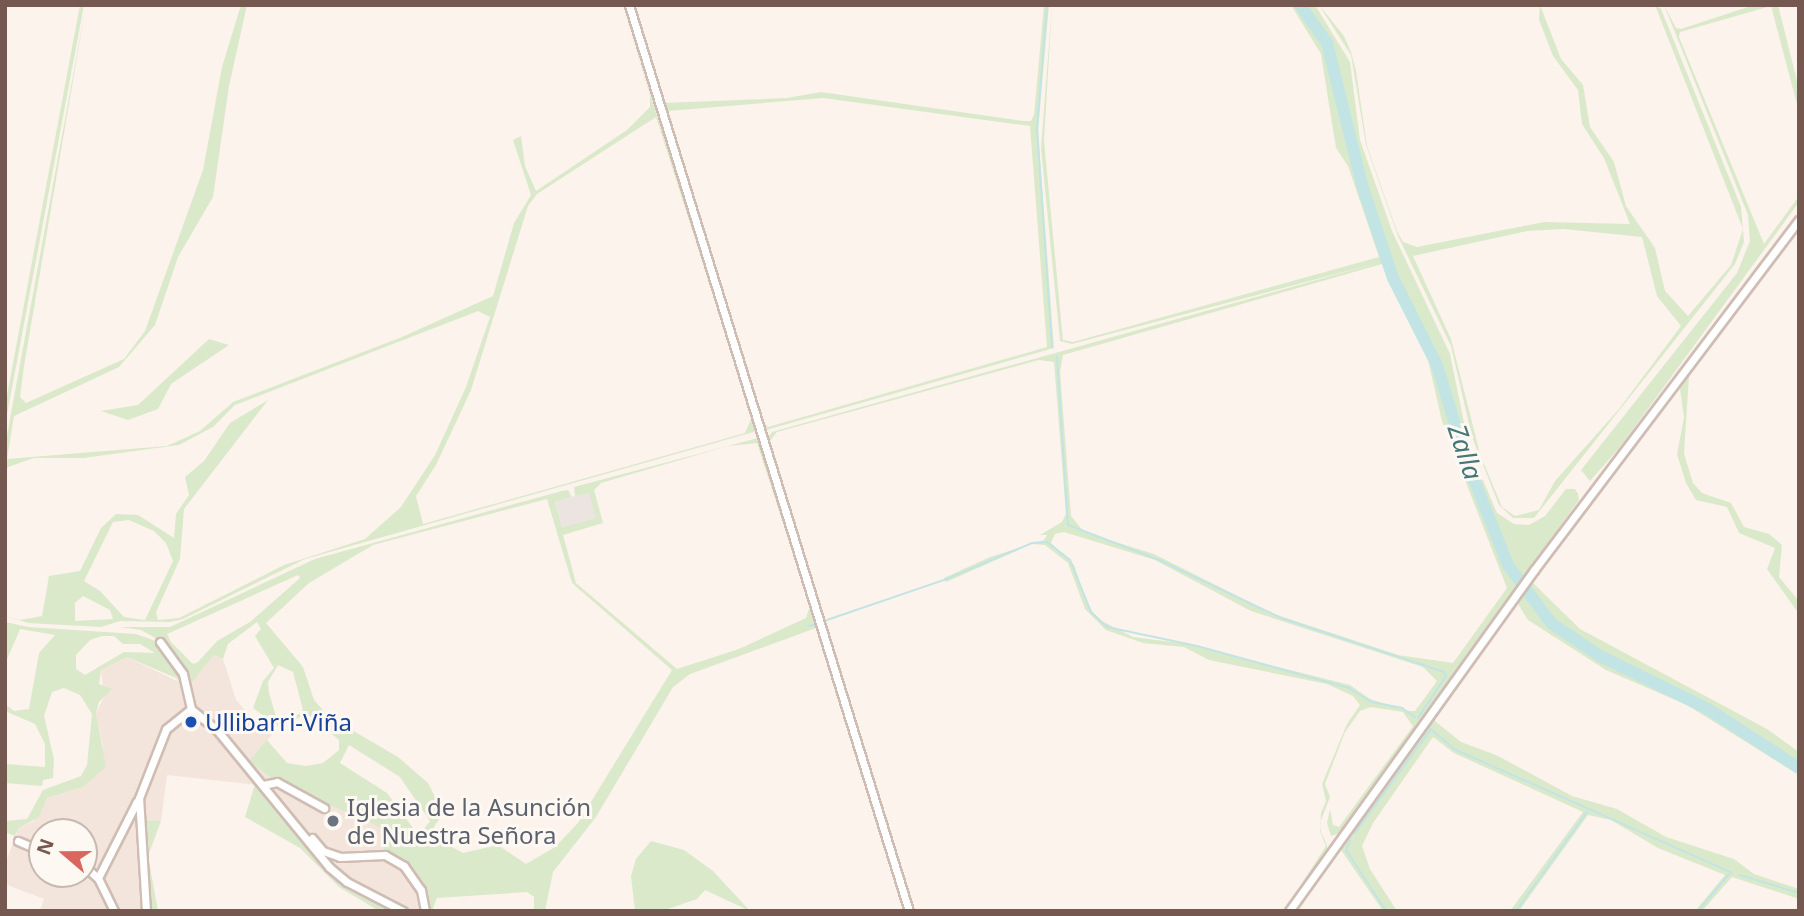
<!DOCTYPE html>
<meta charset="utf-8">
<style>
body{margin:0}
#map{position:relative;width:1804px;height:916px;overflow:hidden;background:#fbf3ec;font-family:"Noto Sans",sans-serif}
div>[style]{position:absolute}
.residential>*{inset:0;background:#f3e5db}
.industrial>*{inset:0;background:#ece4e1}
.green>*{inset:0;background:#dbe9cb}
.stream>*{height:2px;margin:-1px;padding:0 1px;transform-origin:1px;border-radius:1px;background:#c2e4e4}
.river>*{height:12px;margin:-6px;padding:0 6px;transform-origin:6px;border-radius:6px;background:#c2e4e4}
.roads{filter:drop-shadow(2px 0 #cfbdb4) drop-shadow(-2px 0 #cfbdb4) drop-shadow(0 2px #cfbdb4) drop-shadow(0 -2px #cfbdb4)}
.minor>*{height:7px;margin:-3.5px;padding:0 3.5px;transform-origin:3.5px;border-radius:3.5px;background:#fff}
.dots>*{width:19px;height:19px;translate:-50% -50%;box-sizing:border-box;border:4px solid #fef8f3;border-radius:50%}
span{translate:-50% -50%;white-space:nowrap;text-align:center;line-height:1.15;-webkit-text-stroke:6px #fef8f3;paint-order:stroke}
.transit-label{font-size:24px;color:#164399}
.left{translate:0 -50%;text-align:left}
.worship-label{font-size:24px;color:#5b616d}
.water-label{font-size:26px;color:#457778;font-style:italic}
.frame{position:absolute;inset:0;border:7px solid #755850;pointer-events:none}
.north{position:absolute;left:28px;top:818px;width:70px;height:70px;box-sizing:border-box;background:#fef8f3;border:2px solid #c7b8b2;border-radius:50%;rotate:290deg;font-size:19px;font-weight:700;line-height:28px;text-align:center;color:#755850}
.north::after{content:'';display:block;margin:auto;width:24px;height:32px;background:#da675d;clip-path:polygon(50% 0,100% 100%,50% 72%,0 100%)}
</style>
<div id="map">
<div class="residential">
<i style="clip-path:polygon(evenodd,214px 655px,223px 659px,236px 700px,253px 719px,275px 731px,250px 761px,272px 779px,379px 827px,391px 839px,383px 850px,406px 866px,427px 911px,397px 911px,335px 876px,259px 785px,167px 775px,161px 821px,143px 820px,149px 911px,40px 911px,44px 899px,5px 884px,5px 864px,19px 828px,34px 821px,47px 798px,83px 787px,97px 772px,103px 747px,96px 713px,104px 697px,101px 670px,127px 657px,177px 681px,172px 656px,176px 656px,188px 685px,214px 655px,42px 832px,84px 832px,84px 874px,42px 874px,42px 832px)"></i>
</div>
<div class="industrial">
<i style="clip-path:polygon(589px 492px,597px 518px,562px 527px,555px 502px)"></i>
</div>
<div class="green">
<i style="clip-path:polygon(80px 5px,84px 5px,5px 425px,5px 406px)"></i>
<i style="clip-path:polygon(evenodd,86px 5px,24px 366px,20px 397px,26px 403px,124px 359px,145px 331px,203px 170px,222px 67px,241px 5px,247px 5px,229px 86px,213px 197px,178px 257px,155px 325px,119px 367px,14px 416px,7px 459px,167px 446px,200px 431px,233px 402px,402px 337px,493px 296px,514px 223px,531px 195px,513px 140px,521px 136px,525px 166px,536px 191px,627px 130px,650px 107px,650px 95px,622px 5px,757px 431px,305px 559px,183px 619px,170px 622px,120px 621px,101px 627px,28px 623px,5px 616px,20px 620px,42px 616px,49px 576px,80px 571px,101px 528px,116px 514px,138px 515px,174px 538px,176px 514px,189px 495px,185px 477px,204px 461px,230px 423px,268px 400px,184px 509px,180px 559px,156px 612px,158px 620px,179px 618px,284px 565px,365px 539px,401px 507px,435px 455px,466px 387px,490px 317px,478px 311px,235px 405px,213px 427px,179px 445px,83px 458px,34px 458px,8px 467px,5px 473px,5px 446px,86px 5px,656px 117px,752px 417px,745px 433px,423px 524px,416px 496px,436px 465px,471px 390px,528px 206px,537px 194px,656px 117px,86px 5px,129px 520px,154px 531px,166px 543px,173px 561px,145px 620px,124px 617px,100px 591px,84px 581px,113px 522px,129px 520px,86px 5px,83px 596px,110px 610px,113px 619px,75px 621px,75px 603px,83px 596px)"></i>
<i style="clip-path:polygon(evenodd,631px 5px,664px 103px,787px 98px,821px 92px,1023px 121px,1031px 121px,1034px 115px,1044px 5px,1049px 5px,1038px 131px,1054px 348px,766px 430px,631px 5px,823px 98px,1030px 126px,1047px 347px,768px 427px,764px 423px,668px 111px,823px 98px)"></i>
<i style="clip-path:polygon(evenodd,1052px 5px,1044px 141px,1063px 340px,1073px 342px,1379px 257px,1348px 166px,1336px 148px,1321px 54px,1291px 5px,1315px 5px,1350px 62px,1360px 140px,1392px 231px,1450px 354px,1469px 447px,1497px 513px,1514px 524px,1529px 525px,1545px 516px,1566px 489px,1575px 489px,1578px 494px,1579px 500px,1340px 833px,1331px 836px,1327px 823px,1330px 809px,1333px 825px,1339px 827px,1413px 726px,1403px 712px,1371px 707px,1360px 711px,1345px 732px,1325px 784px,1330px 797px,1320px 823px,1321px 832px,1327px 845px,1327px 850px,1284px 911px,1326px 846px,1320px 831px,1321px 813px,1326px 801px,1322px 784px,1347px 724px,1360px 705px,1353px 696px,1327px 684px,1209px 660px,1184px 647px,1143px 643px,1106px 630px,1085px 609px,1068px 563px,1045px 545px,1032px 544px,946px 582px,944px 578px,990px 557px,1044px 540px,1047px 535px,1040px 535px,1062px 522px,1066px 514px,1054px 362px,1039px 360px,777px 432px,770px 441px,915px 911px,767px 439px,772px 432px,1381px 262px,1072px 344px,1060px 341px,1041px 148px,1052px 5px,1382px 264px,1422px 334px,1442px 421px,1507px 588px,1453px 663px,1398px 655px,1271px 613px,1154px 554px,1084px 532px,1071px 516px,1060px 372px,1063px 355px,1382px 264px,1052px 5px,1064px 532px,1155px 560px,1251px 611px,1423px 667px,1437px 681px,1415px 711px,1408px 711px,1370px 699px,1350px 685px,1187px 644px,1133px 637px,1098px 619px,1087px 604px,1074px 565px,1051px 543px,1055px 534px,1064px 532px)"></i>
<i style="clip-path:polygon(evenodd,1319px 5px,1344px 36px,1351px 52px,1356px 71px,1367px 146px,1397px 231px,1403px 242px,1417px 247px,1544px 222px,1630px 224px,1604px 158px,1582px 124px,1578px 90px,1553px 56px,1539px 20px,1540px 5px,1561px 59px,1583px 85px,1590px 127px,1614px 162px,1626px 206px,1655px 248px,1665px 291px,1688px 316px,1731px 265px,1743px 229px,1655px 5px,1661px 9px,1741px 207px,1744px 242px,1735px 264px,1534px 518px,1513px 518px,1499px 505px,1472px 437px,1451px 346px,1398px 236px,1366px 145px,1351px 55px,1319px 5px,1564px 229px,1642px 237px,1657px 296px,1681px 326px,1619px 409px,1555px 481px,1539px 510px,1515px 516px,1502px 507px,1480px 454px,1451px 339px,1413px 256px,1527px 231px,1564px 229px)"></i>
<i style="clip-path:polygon(1664px 5px,1676px 28px,1681px 29px,1754px 5px,1778px 5px,1799px 89px,1799px 112px,1771px 6px,1680px 32px,1679px 37px,1764px 244px,1799px 196px,1799px 202px,1620px 447px,1590px 481px,1581px 470px,1737px 273px,1750px 241px,1748px 215px)"></i>
<i style="clip-path:polygon(209px 339px,229px 345px,171px 384px,158px 409px,128px 420px,101px 411px,138px 405px)"></i>
<i style="clip-path:polygon(1689px 376px,1684px 454px,1693px 483px,1702px 493px,1731px 503px,1744px 527px,1769px 534px,1782px 545px,1779px 577px,1799px 601px,1799px 614px,1767px 569px,1775px 548px,1739px 533px,1727px 507px,1696px 500px,1686px 483px,1677px 454px,1684px 418px,1680px 389px)"></i>
<i style="clip-path:polygon(evenodd,758px 438px,907px 911px,816px 628px,690px 674px,673px 687px,596px 817px,553px 872px,545px 911px,534px 911px,534px 897px,527px 892px,437px 898px,432px 911px,427px 911px,406px 866px,383px 849px,391px 839px,379px 827px,272px 779px,249px 761px,267px 740px,287px 763px,306px 766px,323px 763px,339px 750px,339px 740px,307px 714px,279px 727px,253px 708px,263px 681px,274px 668px,255px 636px,261px 629px,257px 622px,228px 644px,223px 659px,214px 655px,188px 687px,185px 670px,166px 644px,141px 630px,120px 627px,170px 627px,315px 559px,562px 491px,568px 490px,572px 497px,555px 502px,562px 527px,596px 518px,589px 493px,575px 496px,574px 487px,758px 438px,757px 443px,810px 606px,806px 618px,739px 649px,677px 669px,576px 583px,563px 535px,603px 523px,594px 490px,601px 483px,728px 446px,757px 443px,758px 438px,547px 499px,572px 583px,672px 670px,578px 823px,555px 847px,526px 864px,498px 845px,463px 853px,429px 835px,443px 813px,428px 783px,398px 757px,328px 716px,314px 700px,303px 667px,266px 623px,309px 583px,373px 545px,547px 499px,758px 438px,298px 575px,300px 578px,250px 622px,217px 641px,198px 662px,193px 664px,171px 642px,167px 634px,298px 575px,758px 438px,278px 665px,293px 672px,303px 710px,286px 724px,277px 720px,269px 693px,268px 682px,278px 665px,758px 438px,349px 745px,400px 777px,430px 821px,419px 836px,387px 793px,340px 763px,349px 745px)"></i>
<i style="clip-path:polygon(1533px 583px,1580px 629px,1767px 729px,1799px 752px,1799px 775px,1687px 705px,1606px 670px,1528px 620px,1518px 604px)"></i>
<i style="clip-path:polygon(evenodd,5px 622px,28px 627px,136px 634px,156px 641px,172px 656px,183px 681px,127px 657px,101px 670px,99px 684px,112px 689px,99px 702px,96px 713px,106px 767px,83px 787px,47px 798px,39px 817px,19px 828px,15px 836px,5px 832px,5px 821px,27px 819px,43px 790px,81px 776px,87px 765px,92px 714px,80px 695px,64px 688px,52px 692px,44px 716px,54px 759px,53px 778px,43px 780px,42px 786px,5px 783px,5px 764px,45px 767px,45px 744px,35px 724px,5px 711px,5px 704px,14px 711px,29px 709px,39px 653px,55px 635px,20px 629px,5px 664px,5px 622px,102px 636px,114px 636px,123px 644px,140px 644px,155px 653px,124px 652px,85px 675px,76px 669px,76px 655px,90px 640px,102px 636px)"></i>
<i style="clip-path:polygon(1435px 715px,1435px 721px,1461px 742px,1496px 755px,1572px 796px,1617px 809px,1666px 837px,1734px 859px,1754px 874px,1799px 889px,1799px 899px,1732px 877px,1702px 911px,1695px 911px,1725px 875px,1658px 848px,1611px 820px,1588px 815px,1519px 911px,1510px 911px,1583px 812px,1454px 753px,1433px 737px,1373px 823px,1362px 846px,1370px 869px,1397px 911px,1383px 911px,1341px 850px)"></i>
<i style="clip-path:polygon(255px 784px,319px 860px,361px 893px,397px 911px,379px 911px,339px 887px,300px 848px,245px 817px)"></i>
<i style="clip-path:polygon(143px 820px,161px 821px,148px 856px,158px 911px,149px 911px)"></i>
<i style="clip-path:polygon(651px 841px,684px 850px,713px 871px,750px 911px,705px 890px,697px 899px,662px 911px,635px 911px,631px 876px,636px 859px)"></i>
</div>
<div class="stream">
<i style="left:1047px;top:5px;width:123px;rotate:94.6deg"></i>
<i style="left:1037px;top:128px;width:220px;rotate:86.1deg"></i>
<i style="left:1057px;top:357px;width:168px;rotate:86.3deg"></i>
<i style="left:1068px;top:525px;width:97px;rotate:21deg"></i>
<i style="left:1159px;top:560px;width:135px;rotate:25.4deg"></i>
<i style="left:1281px;top:618px;width:172px;rotate:18.3deg"></i>
<i style="left:1444px;top:672px;width:4px;rotate:63deg"></i>
<i style="left:1446px;top:676px;width:50px;rotate:123.7deg"></i>
<i style="left:824px;top:621px;width:127px;rotate:-18.9deg"></i>
<i style="left:944px;top:580px;width:95px;rotate:-22.8deg"></i>
<i style="left:1032px;top:543px;width:15px;rotate:-4deg"></i>
<i style="left:1047px;top:542px;width:29px;rotate:38deg"></i>
<i style="left:1070px;top:560px;width:56px;rotate:68deg"></i>
<i style="left:1091px;top:612px;width:22px;rotate:43deg"></i>
<i style="left:1107px;top:627px;width:92px;rotate:11.9deg"></i>
<i style="left:1197px;top:646px;width:158px;rotate:15.4deg"></i>
<i style="left:1349px;top:688px;width:26px;rotate:32deg"></i>
<i style="left:1371px;top:702px;width:32px;rotate:11deg"></i>
<i style="left:1402px;top:708px;width:16px;rotate:35deg"></i>
<i style="left:808px;top:626px;width:9px;rotate:-13deg"></i>
<i style="left:1428px;top:727px;width:34px;rotate:40deg"></i>
<i style="left:1454px;top:749px;width:304px;rotate:24deg"></i>
<i style="left:1355px;top:833px;width:127px;rotate:-53.9deg"></i>
<i style="left:1350px;top:841px;width:10px;rotate:114deg"></i>
<i style="left:1346px;top:850px;width:73px;rotate:56.7deg"></i>
<i style="left:1740px;top:875px;width:62px;rotate:17deg"></i>
<i style="left:1516px;top:911px;width:122px;rotate:-54.4deg"></i>
<i style="left:1698px;top:911px;width:48px;rotate:-50deg"></i>
</div>
<div class="river">
<i style="left:1300px;top:5px;width:47px;rotate:54.6deg"></i>
<i style="left:1327px;top:43px;width:149px;rotate:76.1deg"></i>
<i style="left:1363px;top:188px;width:95px;rotate:71.6deg"></i>
<i style="left:1393px;top:278px;width:97px;rotate:63.2deg"></i>
<i style="left:1437px;top:365px;width:96px;rotate:73.1deg"></i>
<i style="left:1465px;top:457px;width:116px;rotate:68.3deg"></i>
<i style="left:1508px;top:565px;width:72px;rotate:53.4deg"></i>
<i style="left:1551px;top:623px;width:59px;rotate:34deg"></i>
<i style="left:1600px;top:656px;width:120px;rotate:26.1deg"></i>
<i style="left:1708px;top:709px;width:108px;rotate:33deg"></i>
</div>
<div class="roads">
<div class="minor">
<i style="left:629px;top:5px;width:948px;rotate:72.83deg"></i>
<i style="left:160px;top:642px;width:39px;rotate:54deg"></i>
<i style="left:183px;top:674px;width:36px;rotate:77deg"></i>
<i style="left:191px;top:709px;width:33px;rotate:39deg"></i>
<i style="left:217px;top:730px;width:177px;rotate:50.7deg"></i>
<i style="left:329px;top:867px;width:23px;rotate:40deg"></i>
<i style="left:347px;top:882px;width:63px;rotate:27.4deg"></i>
<i style="left:263px;top:785px;width:14px;rotate:-12deg"></i>
<i style="left:277px;top:782px;width:54px;rotate:29deg"></i>
<i style="left:312px;top:838px;width:17px;rotate:50deg"></i>
<i style="left:323px;top:851px;width:18px;rotate:19deg"></i>
<i style="left:340px;top:857px;width:45px;rotate:-2.5deg"></i>
<i style="left:385px;top:855px;width:22px;rotate:30deg"></i>
<i style="left:404px;top:866px;width:29px;rotate:55deg"></i>
<i style="left:421px;top:890px;width:21px;rotate:79deg"></i>
<i style="left:18px;top:841px;width:26px;rotate:23deg"></i>
<i style="left:84px;top:866px;width:18px;rotate:41deg"></i>
<i style="left:98px;top:878px;width:37px;rotate:64deg"></i>
<i style="left:98px;top:878px;width:86px;rotate:-63.1deg"></i>
<i style="left:146px;top:911px;width:113px;rotate:-93.5deg"></i>
<i style="left:139px;top:798px;width:74px;rotate:-68.6deg"></i>
<i style="left:166px;top:729px;width:32px;rotate:-39deg"></i>
<i style="left:1289px;top:911px;width:420px;rotate:-54.3deg"></i>
<i style="left:1534px;top:570px;width:439px;rotate:-52.9deg"></i>
</div>
</div>
<div class="dots">
<i style="left:191px;top:722px;background:#1a4fb4"></i>
<i style="left:333px;top:821px;background:#6b7280"></i>
</div>
<div class="transit-label">
<span class="left" style="left:205px;top:722px">Ullibarri-Viña</span>
</div>
<div class="worship-label">
<span class="left" style="left:347px;top:821px">Iglesia de la Asunción<br>de Nuestra Señora</span>
</div>
<div class="water-label">
<span style="left:1465px;top:452px;rotate:71deg">Zalla</span>
</div>
<div class="frame"></div>
<div class="north">N</div>
</div>
